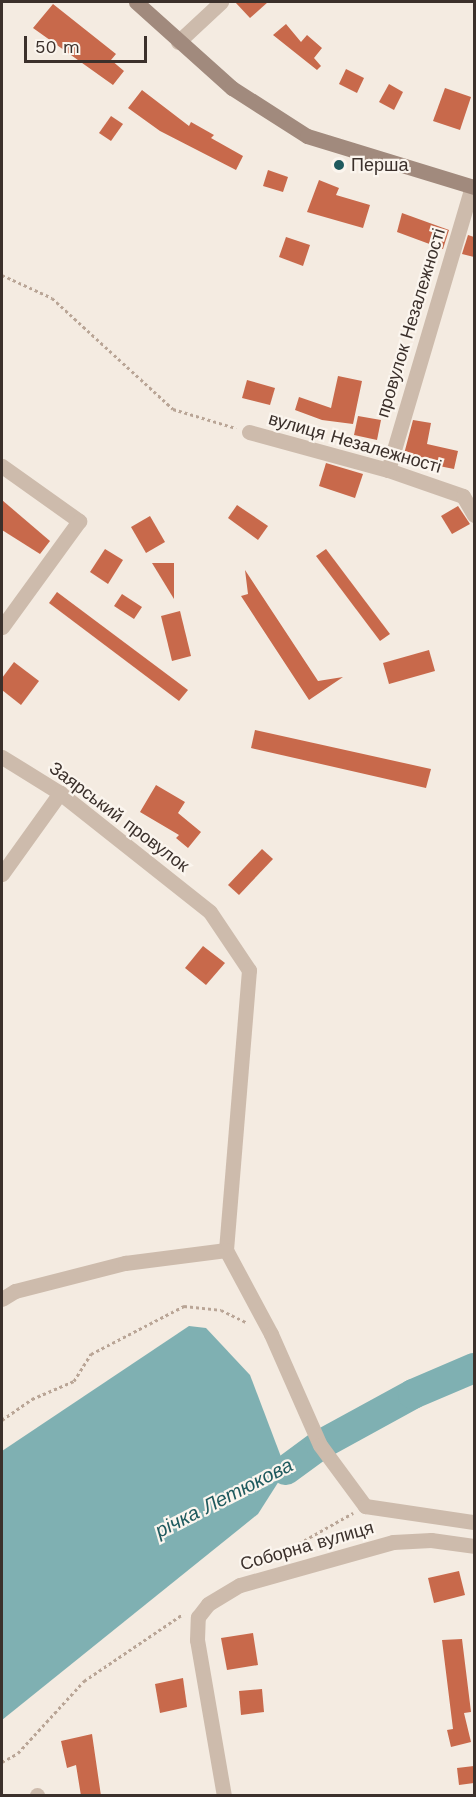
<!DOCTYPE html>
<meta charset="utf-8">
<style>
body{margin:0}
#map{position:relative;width:476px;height:1797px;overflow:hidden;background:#f4ebe1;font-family:"Work Sans",sans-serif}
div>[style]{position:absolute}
.water>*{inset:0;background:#7fb0b2}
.river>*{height:30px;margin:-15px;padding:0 15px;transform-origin:15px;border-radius:15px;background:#7fb0b2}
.building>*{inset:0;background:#c8694b}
.path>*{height:3px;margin-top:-1.5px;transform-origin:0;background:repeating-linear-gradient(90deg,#b9a596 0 3px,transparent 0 6px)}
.street>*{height:15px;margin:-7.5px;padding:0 7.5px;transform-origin:7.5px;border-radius:7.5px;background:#cdbbac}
.secondary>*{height:15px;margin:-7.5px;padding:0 7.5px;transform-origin:7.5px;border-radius:7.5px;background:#a18a7d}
.dots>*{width:16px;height:16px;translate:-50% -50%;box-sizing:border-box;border:3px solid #fbf5ee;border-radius:50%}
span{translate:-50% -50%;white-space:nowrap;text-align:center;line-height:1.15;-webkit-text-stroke:4.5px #fbf5ee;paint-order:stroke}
.poi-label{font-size:18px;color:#3b302b}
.left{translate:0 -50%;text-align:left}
.street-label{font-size:18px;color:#3b302b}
.water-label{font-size:20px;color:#1f5a5e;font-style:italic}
.frame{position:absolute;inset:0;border:3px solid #3b302b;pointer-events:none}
.scale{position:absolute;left:24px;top:36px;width:123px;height:27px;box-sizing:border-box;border:3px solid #3b302b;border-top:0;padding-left:8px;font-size:18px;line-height:21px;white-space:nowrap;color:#3b302b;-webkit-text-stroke:4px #fbf5ee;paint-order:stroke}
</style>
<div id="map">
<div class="water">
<i style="clip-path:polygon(189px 1326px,206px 1328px,250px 1375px,286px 1470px,258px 1514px,2px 1720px,2px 1451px)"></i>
</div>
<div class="river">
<i style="left:286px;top:1470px;width:42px;rotate:-36.3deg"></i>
<i style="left:320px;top:1445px;width:106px;rotate:-28.7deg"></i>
<i style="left:413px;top:1394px;width:66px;rotate:-23.1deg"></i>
</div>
<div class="building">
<i style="clip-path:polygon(235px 2px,268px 2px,250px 18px)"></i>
<i style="clip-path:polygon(53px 4px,116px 54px,111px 60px,124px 71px,113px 85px,33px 28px)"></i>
<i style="clip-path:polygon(286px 24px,301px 42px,307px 35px,322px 48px,314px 58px,321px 66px,317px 70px,273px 35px)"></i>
<i style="clip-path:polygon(346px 69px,364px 78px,357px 93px,339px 84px)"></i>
<i style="clip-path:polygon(389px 84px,403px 92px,394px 110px,379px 102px)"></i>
<i style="clip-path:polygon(445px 88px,471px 97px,460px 130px,433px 121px)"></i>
<i style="clip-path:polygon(142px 90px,189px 126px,191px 122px,214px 135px,211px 138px,243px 156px,236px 170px,160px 131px,128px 108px)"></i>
<i style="clip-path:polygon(111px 116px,123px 124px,111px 141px,99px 133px)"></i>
<i style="clip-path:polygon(268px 170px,288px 177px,283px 192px,263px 186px)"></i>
<i style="clip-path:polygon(319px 180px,339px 188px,336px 195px,370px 205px,363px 228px,307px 212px)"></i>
<i style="clip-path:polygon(402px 213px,449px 230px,443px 249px,397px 232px)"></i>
<i style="clip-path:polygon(468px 235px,474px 237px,474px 257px,462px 254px)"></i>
<i style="clip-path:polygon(286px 237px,310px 245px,303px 266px,279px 257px)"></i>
<i style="clip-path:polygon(338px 376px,362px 381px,353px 424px,322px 420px,295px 410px,299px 397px,331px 408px)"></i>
<i style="clip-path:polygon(247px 380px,275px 388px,270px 405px,242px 398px)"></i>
<i style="clip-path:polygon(358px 416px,381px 420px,377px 440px,354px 435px)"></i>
<i style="clip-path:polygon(413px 420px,431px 423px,427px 444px,458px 451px,454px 469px,439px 466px,440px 461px,404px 454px)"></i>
<i style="clip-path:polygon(326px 463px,363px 474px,355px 498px,319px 486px)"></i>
<i style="clip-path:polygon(2px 500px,50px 541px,40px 554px,2px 530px)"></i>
<i style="clip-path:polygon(237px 505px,268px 526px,258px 540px,228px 518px)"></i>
<i style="clip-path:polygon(458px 506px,470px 524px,452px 534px,441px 516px)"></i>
<i style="clip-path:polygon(150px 516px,165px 542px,146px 553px,131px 527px)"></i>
<i style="clip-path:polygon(105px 549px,123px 560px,108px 584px,90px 572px)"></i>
<i style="clip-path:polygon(326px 549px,390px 634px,380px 641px,316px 556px)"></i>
<i style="clip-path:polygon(152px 563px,174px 563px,174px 599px)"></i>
<i style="clip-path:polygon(245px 570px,318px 681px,343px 677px,309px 700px,241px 596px,248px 594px)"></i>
<i style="clip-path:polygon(57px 592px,188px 690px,179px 701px,49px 603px)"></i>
<i style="clip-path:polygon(122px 594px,142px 607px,134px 619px,114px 606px)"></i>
<i style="clip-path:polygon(180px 611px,191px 656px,172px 661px,161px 616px)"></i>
<i style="clip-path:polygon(429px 650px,435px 671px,389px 684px,383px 663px)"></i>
<i style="clip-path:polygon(14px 662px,39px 681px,21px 705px,2px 690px,2px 678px)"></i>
<i style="clip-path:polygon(255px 730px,431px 769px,426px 788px,251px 748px)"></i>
<i style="clip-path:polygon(156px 785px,185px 802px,178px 813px,201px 832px,188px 848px,176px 838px,179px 835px,140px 812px)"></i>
<i style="clip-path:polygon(262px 849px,273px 859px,239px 895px,228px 885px)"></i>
<i style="clip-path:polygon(203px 946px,225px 963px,206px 985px,185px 968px)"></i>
<i style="clip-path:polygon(459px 1571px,465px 1595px,434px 1603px,428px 1578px)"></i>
<i style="clip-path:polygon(253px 1633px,258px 1665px,227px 1670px,221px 1638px)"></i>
<i style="clip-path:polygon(462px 1639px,471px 1712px,464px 1713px,471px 1742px,451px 1747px,447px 1730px,453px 1729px,442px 1640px)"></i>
<i style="clip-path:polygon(183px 1678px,187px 1707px,160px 1713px,155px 1684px)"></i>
<i style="clip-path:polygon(262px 1689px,264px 1712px,241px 1715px,239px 1691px)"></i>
<i style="clip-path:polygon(92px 1734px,101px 1796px,81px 1796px,76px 1765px,67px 1768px,61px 1741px)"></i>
<i style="clip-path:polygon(474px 1766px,474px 1783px,459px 1785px,457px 1768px)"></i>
</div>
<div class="path">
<i style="left:2px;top:275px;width:55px;rotate:24.7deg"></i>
<i style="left:52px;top:298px;width:164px;rotate:42.5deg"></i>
<i style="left:173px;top:409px;width:66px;rotate:16.8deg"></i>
<i style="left:2px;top:1420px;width:37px;rotate:-35deg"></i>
<i style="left:32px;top:1399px;width:46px;rotate:-23.2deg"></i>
<i style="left:74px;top:1381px;width:32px;rotate:-58deg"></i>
<i style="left:91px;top:1354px;width:105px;rotate:-27.3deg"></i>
<i style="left:184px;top:1306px;width:37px;rotate:6deg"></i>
<i style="left:221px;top:1310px;width:28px;rotate:26deg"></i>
<i style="left:273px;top:1558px;width:92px;rotate:-29.4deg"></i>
<i style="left:2px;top:1762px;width:18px;rotate:-29deg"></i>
<i style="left:18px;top:1753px;width:98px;rotate:-47.5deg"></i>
<i style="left:84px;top:1681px;width:120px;rotate:-34.1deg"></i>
</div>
<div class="street">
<i style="left:178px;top:42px;width:59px;rotate:-42.9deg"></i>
<i style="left:249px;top:432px;width:144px;rotate:15.3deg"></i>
<i style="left:388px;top:470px;width:79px;rotate:19.1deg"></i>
<i style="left:463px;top:496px;width:22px;rotate:60deg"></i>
<i style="left:2px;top:466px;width:95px;rotate:35.5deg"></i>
<i style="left:79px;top:521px;width:131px;rotate:126deg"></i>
<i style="left:388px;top:470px;width:296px;rotate:-73.5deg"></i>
<i style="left:2px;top:757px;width:68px;rotate:31.8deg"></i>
<i style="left:60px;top:793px;width:191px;rotate:38.4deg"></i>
<i style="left:210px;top:912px;width:70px;rotate:56.1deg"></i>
<i style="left:249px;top:970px;width:281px;rotate:94.7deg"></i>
<i style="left:2px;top:874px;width:100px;rotate:-54.4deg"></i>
<i style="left:2px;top:1299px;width:15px;rotate:-32deg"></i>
<i style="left:15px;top:1291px;width:114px;rotate:-14.3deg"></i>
<i style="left:125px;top:1263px;width:102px;rotate:-7.3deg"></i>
<i style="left:226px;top:1250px;width:95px;rotate:61.8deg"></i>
<i style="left:271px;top:1334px;width:121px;rotate:66.2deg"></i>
<i style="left:320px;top:1445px;width:76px;rotate:53.6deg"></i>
<i style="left:365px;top:1506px;width:110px;rotate:8.4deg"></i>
<i style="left:37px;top:1795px;width:1px;rotate:90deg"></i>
<i style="left:224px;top:1796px;width:158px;rotate:-99.8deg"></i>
<i style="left:197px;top:1640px;width:23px;rotate:-88deg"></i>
<i style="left:198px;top:1617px;width:16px;rotate:-52deg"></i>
<i style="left:208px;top:1604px;width:37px;rotate:-31deg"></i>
<i style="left:240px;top:1585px;width:159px;rotate:-15.7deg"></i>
<i style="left:393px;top:1542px;width:38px;rotate:-3deg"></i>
<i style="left:431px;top:1540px;width:43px;rotate:7.9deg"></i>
</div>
<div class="secondary">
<i style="left:136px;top:2px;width:129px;rotate:41.9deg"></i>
<i style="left:232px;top:88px;width:89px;rotate:32.6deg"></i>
<i style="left:307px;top:136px;width:175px;rotate:17deg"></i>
</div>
<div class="dots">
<i style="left:339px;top:165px;background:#1f5a5e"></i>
</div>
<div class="poi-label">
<span class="left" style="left:351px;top:165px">Перша</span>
</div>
<div class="street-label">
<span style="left:411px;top:323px;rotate:-73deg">провулок Незалежності</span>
<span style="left:355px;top:443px;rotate:16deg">вулиця Незалежності</span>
<span style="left:119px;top:817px;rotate:37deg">Заярський провулок</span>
<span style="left:307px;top:1546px;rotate:-16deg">Соборна вулиця</span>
</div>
<div class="water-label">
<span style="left:224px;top:1498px;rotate:-27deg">річка Летюкова</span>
</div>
<div class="frame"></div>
<div class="scale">50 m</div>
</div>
